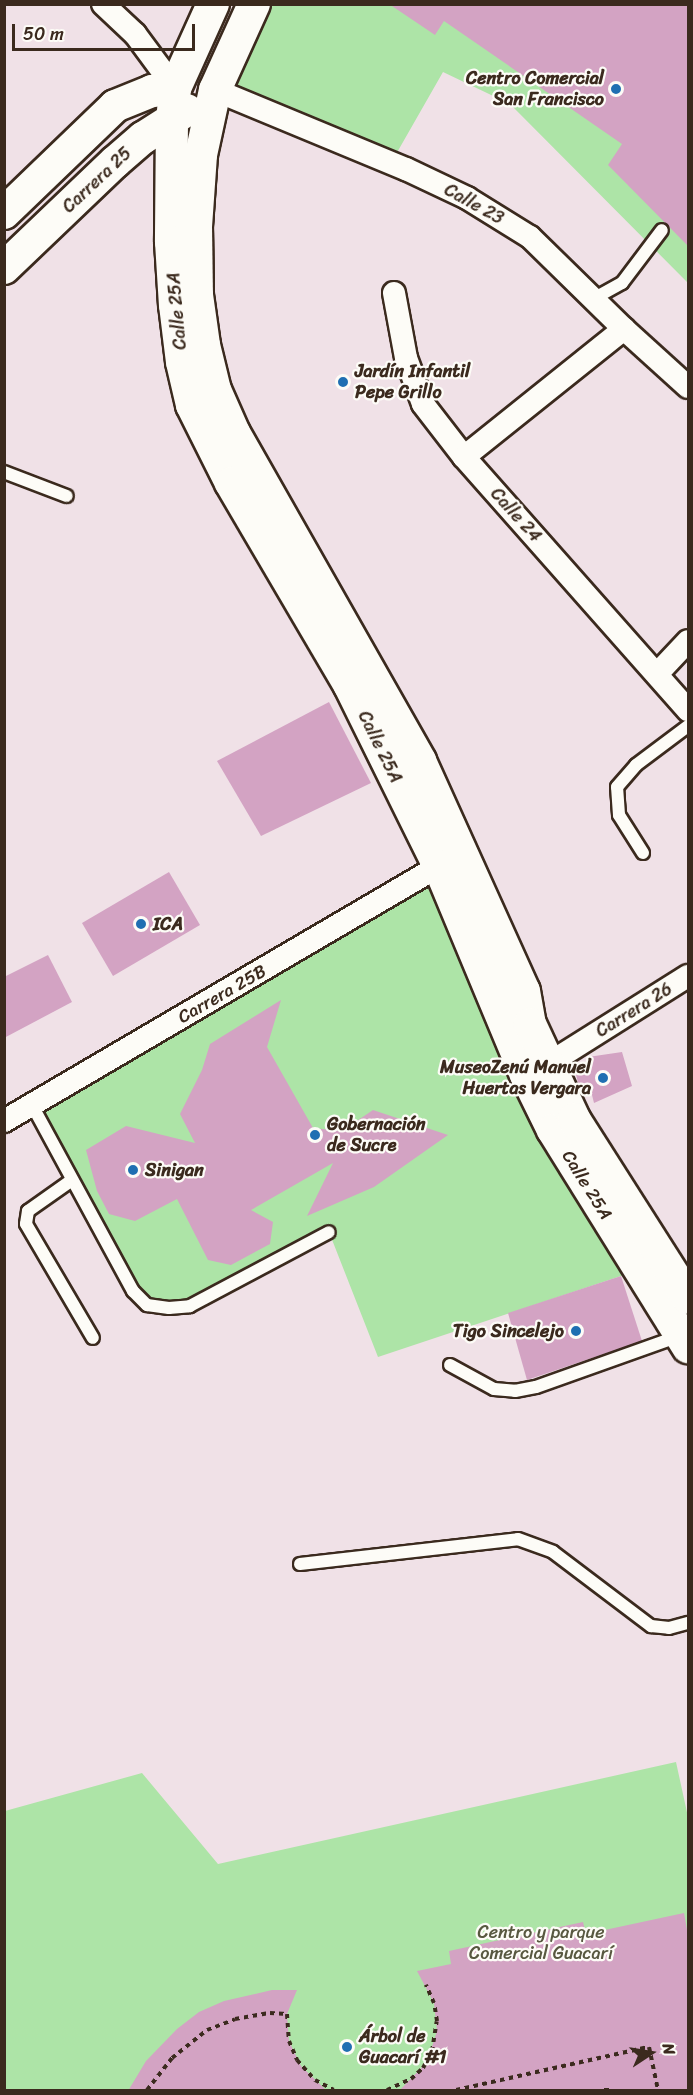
<!DOCTYPE html>
<meta charset="utf-8">
<style>
body{margin:0}
#map{position:relative;width:693px;height:2095px;overflow:hidden;background:#f0e1e7;font-family:Sriracha,sans-serif}
div>[style]{position:absolute}
.green>*{inset:0;background:#ade4a7}
.building>*{inset:0;background:#d3a3c3}
.path>*{height:4px;margin-top:-2px;transform-origin:0;background:repeating-linear-gradient(90deg,#3b2a1e 0 4.5px,transparent 0 9px)}
.roads{filter:drop-shadow(2px 0 #3b2a1e) drop-shadow(-2px 0 #3b2a1e) drop-shadow(0 2px #3b2a1e) drop-shadow(0 -2px #3b2a1e)}
.lane>*{height:12px;margin:-6px;padding:0 6px;transform-origin:6px;border-radius:6px;background:#fdfcf7}
.street>*{height:22px;margin:-11px;padding:0 11px;transform-origin:11px;border-radius:11px;background:#fdfcf7}
.secondary>*{height:32px;margin:-16px;padding:0 16px;transform-origin:16px;border-radius:16px;background:#fdfcf7}
.dots>*{width:16px;height:16px;translate:-50% -50%;box-sizing:border-box;border:3px solid #fdfcf7;border-radius:50%}
span{translate:-50% -50%;white-space:nowrap;text-align:center;line-height:1.15;-webkit-text-stroke:4.5px #fdfcf7;paint-order:stroke}
.poi-label{font-size:18px;color:#3b2a1e;font-weight:700}
.right{translate:-100% -50%;text-align:right}
.left{translate:0 -50%;text-align:left}
.street-label{font-size:18px;color:#3b2a1e}
.park-label{font-size:18px;color:#585840}
.frame{position:absolute;inset:0;border:6px solid #3b2a1e;pointer-events:none}
.north{position:absolute;left:621px;top:2023px;width:60px;height:60px;-webkit-text-stroke:4px #fdfcf7;paint-order:stroke;rotate:78deg;font-size:16px;font-weight:700;line-height:24px;text-align:center;color:#3b2a1e}
.north::after{content:'';display:block;margin:auto;width:21px;height:27px;background:#3b2a1e;clip-path:polygon(50% 0,100% 100%,50% 72%,0 100%)}
.scale{position:absolute;left:12px;top:24px;width:183px;height:27px;box-sizing:border-box;border:3px solid #3b2a1e;border-top:0;padding-left:8px;font-size:18px;line-height:21px;white-space:nowrap;color:#3b2a1e;-webkit-text-stroke:4px #fdfcf7;paint-order:stroke}
</style>
<div id="map">
<div class="green">
<i style="clip-path:polygon(254px 5px,688px 5px,688px 283px,510px 104px,443px 72px,391px 163px,215px 90px)"></i>
<i style="clip-path:polygon(439px 866px,636px 1264px,621px 1276px,378px 1357px,329px 1232px,190px 1306px,147px 1305px,32px 1105px)"></i>
<i style="clip-path:polygon(676px 1762px,688px 1817px,688px 2090px,5px 2090px,5px 1811px,142px 1773px,218px 1864px)"></i>
</div>
<div class="building">
<i style="clip-path:polygon(389px 4px,688px 4px,688px 246px,608px 165px,622px 144px,444px 21px,435px 35px)"></i>
<i style="clip-path:polygon(329px 702px,371px 783px,261px 836px,217px 761px)"></i>
<i style="clip-path:polygon(169px 872px,200px 925px,113px 976px,82px 923px)"></i>
<i style="clip-path:polygon(48px 955px,72px 1002px,4px 1038px,4px 977px)"></i>
<i style="clip-path:polygon(281px 1000px,267px 1047px,313px 1128px,342px 1131px,373px 1110px,448px 1135px,374px 1187px,307px 1216px,333px 1163px,251px 1210px,273px 1222px,270px 1244px,231px 1265px,208px 1260px,177px 1199px,135px 1221px,109px 1214px,97px 1191px,86px 1150px,126px 1126px,195px 1143px,180px 1114px,202px 1070px,210px 1044px)"></i>
<i style="clip-path:polygon(622px 1052px,632px 1086px,594px 1103px,590px 1087px,579px 1087px,575px 1070px,588px 1067px,588px 1057px)"></i>
<i style="clip-path:polygon(621px 1276px,642px 1341px,527px 1380px,508px 1313px)"></i>
<i style="clip-path:polygon(684px 1913px,688px 1935px,688px 2091px,399px 2091px,427px 2062px,437px 2031px,434px 2003px,417px 1971px,451px 1964px,449px 1951px,583px 1922px,586px 1934px)"></i>
<i style="clip-path:polygon(272px 1990px,297px 1990px,287px 2014px,289px 2041px,301px 2066px,327px 2091px,128px 2091px,146px 2061px,177px 2029px,199px 2012px,224px 2001px)"></i>
</div>
<div class="path">
<i style="left:147px;top:2090px;width:41px;rotate:-52deg"></i>
<i style="left:172px;top:2058px;width:45px;rotate:-38.7deg"></i>
<i style="left:207px;top:2030px;width:30px;rotate:-21deg"></i>
<i style="left:235px;top:2019px;width:36px;rotate:-10deg"></i>
<i style="left:270px;top:2013px;width:17px;rotate:3deg"></i>
<i style="left:287px;top:2014px;width:27px;rotate:86deg"></i>
<i style="left:289px;top:2041px;width:21px;rotate:67deg"></i>
<i style="left:297px;top:2060px;width:27px;rotate:48deg"></i>
<i style="left:315px;top:2080px;width:21px;rotate:28deg"></i>
<i style="left:387px;top:2090px;width:26px;rotate:-25deg"></i>
<i style="left:411px;top:2079px;width:16px;rotate:-43deg"></i>
<i style="left:423px;top:2068px;width:19px;rotate:-62deg"></i>
<i style="left:432px;top:2051px;width:30px;rotate:-81deg"></i>
<i style="left:437px;top:2021px;width:18px;rotate:-99deg"></i>
<i style="left:434px;top:2003px;width:20px;rotate:-114deg"></i>
<i style="left:456px;top:2090px;width:198px;rotate:-12.6deg"></i>
<i style="left:649px;top:2047px;width:44px;rotate:78.2deg"></i>
<i style="left:604px;top:2090px;width:9px"></i>
</div>
<div class="roads">
<div class="lane">
<i style="left:593px;top:299px;width:33px;rotate:-29deg"></i>
<i style="left:622px;top:283px;width:66px;rotate:-53deg"></i>
<i style="left:4px;top:472px;width:67px;rotate:20.9deg"></i>
<i style="left:643px;top:853px;width:45px;rotate:-122.3deg"></i>
<i style="left:619px;top:815px;width:28px;rotate:-94deg"></i>
<i style="left:617px;top:787px;width:29px;rotate:-49deg"></i>
<i style="left:636px;top:765px;width:65px;rotate:-36.9deg"></i>
<i style="left:32px;top:1105px;width:212px;rotate:61.5deg"></i>
<i style="left:133px;top:1291px;width:20px;rotate:45deg"></i>
<i style="left:147px;top:1305px;width:22px;rotate:8deg"></i>
<i style="left:169px;top:1308px;width:21px;rotate:-5deg"></i>
<i style="left:190px;top:1306px;width:157px;rotate:-28deg"></i>
<i style="left:72px;top:1180px;width:54px;rotate:144.8deg"></i>
<i style="left:28px;top:1211px;width:13px;rotate:99deg"></i>
<i style="left:26px;top:1224px;width:132px;rotate:59.6deg"></i>
<i style="left:450px;top:1365px;width:50px;rotate:28.6deg"></i>
<i style="left:494px;top:1389px;width:21px;rotate:5deg"></i>
<i style="left:515px;top:1391px;width:21px;rotate:-11deg"></i>
<i style="left:536px;top:1387px;width:152px;rotate:-19.6deg"></i>
<i style="left:300px;top:1564px;width:219px;rotate:-6.5deg"></i>
<i style="left:518px;top:1539px;width:37px;rotate:20deg"></i>
<i style="left:553px;top:1552px;width:123px;rotate:37.1deg"></i>
<i style="left:651px;top:1626px;width:18px;rotate:6deg"></i>
<i style="left:669px;top:1628px;width:20px;rotate:-15deg"></i>
</div>
<div class="street">
<i style="left:103px;top:4px;width:44px;rotate:43.2deg"></i>
<i style="left:135px;top:34px;width:67px;rotate:53.5deg"></i>
<i style="left:215px;top:90px;width:207px;rotate:22.5deg"></i>
<i style="left:406px;top:169px;width:68px;rotate:25.4deg"></i>
<i style="left:467px;top:198px;width:74px;rotate:31.8deg"></i>
<i style="left:530px;top:237px;width:132px;rotate:44.4deg"></i>
<i style="left:624px;top:329px;width:86px;rotate:42.2deg"></i>
<i style="left:394px;top:293px;width:66px;rotate:79.5deg"></i>
<i style="left:406px;top:358px;width:49px;rotate:69.7deg"></i>
<i style="left:423px;top:404px;width:67px;rotate:52.3deg"></i>
<i style="left:464px;top:457px;width:338px;rotate:48.5deg"></i>
<i style="left:464px;top:457px;width:205px;rotate:-38.7deg"></i>
<i style="left:657px;top:674px;width:45px;rotate:-46.8deg"></i>
<i style="left:548px;top:1064px;width:165px;rotate:-32.2deg"></i>
<i style="left:4px;top:1121px;width:504px;rotate:-30.38deg"></i>
</div>
<div class="secondary">
<i style="left:213px;top:4px;width:92px;rotate:114.3deg"></i>
<i style="left:175px;top:88px;width:32px;rotate:95deg"></i>
<i style="left:172px;top:120px;width:122px;rotate:90.5deg"></i>
<i style="left:171px;top:242px;width:63px;rotate:86.4deg"></i>
<i style="left:175px;top:305px;width:57px;rotate:83deg"></i>
<i style="left:182px;top:362px;width:44px;rotate:76.9deg"></i>
<i style="left:192px;top:405px;width:87px;rotate:63.4deg"></i>
<i style="left:231px;top:483px;width:233px;rotate:59.6deg"></i>
<i style="left:349px;top:684px;width:203px;rotate:63.7deg"></i>
<i style="left:439px;top:866px;width:226px;rotate:67.4deg"></i>
<i style="left:526px;top:1075px;width:61px;rotate:63.9deg"></i>
<i style="left:553px;top:1130px;width:256px;rotate:58.1deg"></i>
<i style="left:254px;top:4px;width:94px;rotate:114.4deg"></i>
<i style="left:215px;top:90px;width:66px;rotate:102.2deg"></i>
<i style="left:201px;top:155px;width:71px;rotate:94deg"></i>
<i style="left:196px;top:226px;width:69px;rotate:89.2deg"></i>
<i style="left:197px;top:295px;width:50px;rotate:82deg"></i>
<i style="left:204px;top:345px;width:46px;rotate:76.3deg"></i>
<i style="left:215px;top:390px;width:47px;rotate:66.2deg"></i>
<i style="left:234px;top:433px;width:377px;rotate:60.4deg"></i>
<i style="left:420px;top:761px;width:252px;rotate:65.7deg"></i>
<i style="left:524px;top:991px;width:34px;rotate:80deg"></i>
<i style="left:530px;top:1024px;width:105px;rotate:65.1deg"></i>
<i style="left:574px;top:1119px;width:212px;rotate:57.5deg"></i>
<i style="left:4px;top:213px;width:154px;rotate:-43.9deg"></i>
<i style="left:115px;top:106px;width:40px;rotate:-22deg"></i>
<i style="left:152px;top:91px;width:23px;rotate:-7deg"></i>
<i style="left:4px;top:268px;width:153px;rotate:-43.7deg"></i>
<i style="left:115px;top:162px;width:37px;rotate:-41deg"></i>
<i style="left:143px;top:138px;width:52px;rotate:-32.5deg"></i>
</div>
</div>
<div class="dots">
<i style="left:616px;top:89px;background:#1f6fb2"></i>
<i style="left:343px;top:382px;background:#1f6fb2"></i>
<i style="left:141px;top:924px;background:#1f6fb2"></i>
<i style="left:603px;top:1078px;background:#1f6fb2"></i>
<i style="left:315px;top:1135px;background:#1f6fb2"></i>
<i style="left:133px;top:1170px;background:#1f6fb2"></i>
<i style="left:576px;top:1331px;background:#1f6fb2"></i>
<i style="left:347px;top:2047px;background:#1f6fb2"></i>
</div>
<div class="poi-label">
<span class="right" style="left:604px;top:89px">Centro Comercial<br>San Francisco</span>
<span class="left" style="left:355px;top:382px">Jardín Infantil<br>Pepe Grillo</span>
<span class="left" style="left:153px;top:924px">ICA</span>
<span class="right" style="left:591px;top:1078px">MuseoZenú Manuel<br>Huertas Vergara</span>
<span class="left" style="left:327px;top:1135px">Gobernación<br>de Sucre</span>
<span class="left" style="left:145px;top:1170px">Sinigan</span>
<span class="right" style="left:564px;top:1331px">Tigo Sincelejo</span>
<span class="left" style="left:359px;top:2047px">Árbol de<br>Guacarí #1</span>
</div>
<div class="street-label">
<span style="left:97px;top:180px;rotate:-43deg">Carrera 25</span>
<span style="left:474px;top:204px;rotate:29deg">Calle 23</span>
<span style="left:177px;top:311px;rotate:-95deg">Calle 25A</span>
<span style="left:516px;top:515px;rotate:48deg">Calle 24</span>
<span style="left:380px;top:747px;rotate:64deg">Calle 25A</span>
<span style="left:222px;top:994px;rotate:-30deg">Carrera 25B</span>
<span style="left:634px;top:1010px;rotate:-32deg">Carrera 26</span>
<span style="left:587px;top:1185px;rotate:58deg">Calle 25A</span>
</div>
<div class="park-label">
<span style="left:541px;top:1943px">Centro y parque<br>Comercial Guacarí</span>
</div>
<div class="frame"></div>
<div class="north">N</div>
<div class="scale">50 m</div>
</div>
